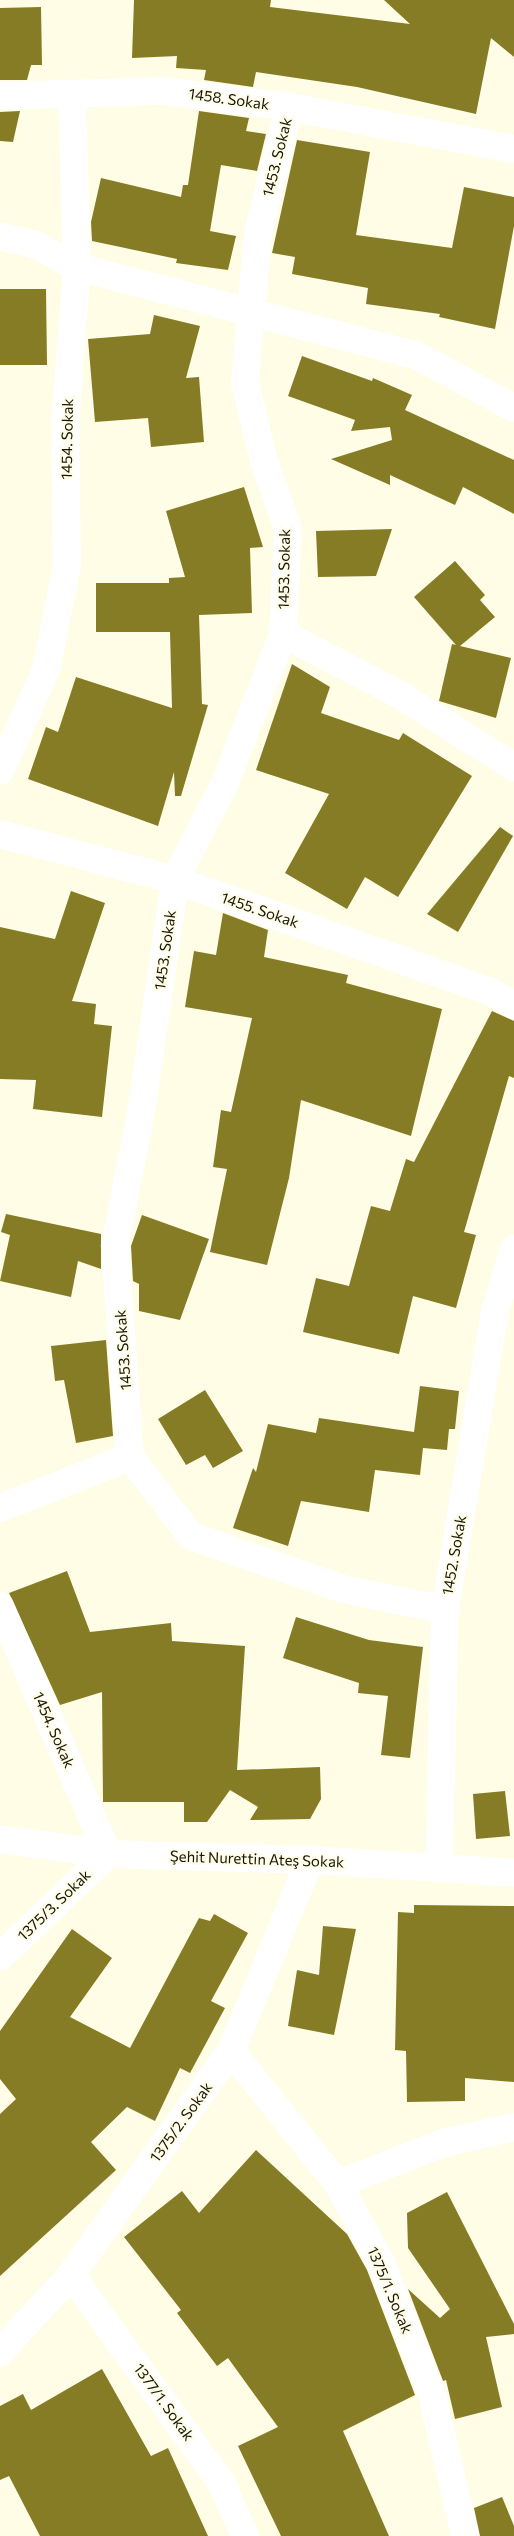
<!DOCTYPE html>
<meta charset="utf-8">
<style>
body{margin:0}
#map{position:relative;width:514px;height:2536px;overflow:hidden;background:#fffde6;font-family:Commissioner,sans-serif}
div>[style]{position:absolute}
.building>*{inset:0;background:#867c26}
.street>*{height:28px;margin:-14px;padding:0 14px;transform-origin:14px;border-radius:14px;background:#fff}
.secondary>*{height:28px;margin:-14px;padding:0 14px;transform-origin:14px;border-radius:14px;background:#fff}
span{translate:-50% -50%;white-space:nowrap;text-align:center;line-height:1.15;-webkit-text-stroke:4px #fffde6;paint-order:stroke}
.street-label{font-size:15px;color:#16150b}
</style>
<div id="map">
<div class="building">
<i style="clip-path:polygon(134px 0,271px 0,270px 7px,410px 24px,384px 0,514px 0,514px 57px,491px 38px,476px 114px,357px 87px,256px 72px,253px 87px,204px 80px,206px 70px,176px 68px,177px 56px,132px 58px)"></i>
<i style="clip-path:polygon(41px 7px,42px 65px,31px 65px,27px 80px,0 80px,0 8px)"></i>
<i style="clip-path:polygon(20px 111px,13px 142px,0 141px,0 112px)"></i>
<i style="clip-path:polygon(199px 111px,249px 118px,246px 131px,266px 134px,257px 171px,221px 165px,210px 231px,236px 236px,228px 270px,176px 263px,177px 259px,92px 241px,91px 222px,101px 178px,181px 197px,183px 185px,188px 185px)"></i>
<i style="clip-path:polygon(297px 140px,370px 152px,356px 235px,452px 248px,464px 187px,514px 197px,514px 226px,495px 329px,439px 317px,440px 314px,366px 304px,368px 288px,292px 274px,295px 257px,272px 253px)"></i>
<i style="clip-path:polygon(0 289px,46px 289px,47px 365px,0 365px)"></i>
<i style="clip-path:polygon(154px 315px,200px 326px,186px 378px,199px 377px,204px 442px,151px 447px,148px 418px,95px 422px,88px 339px,150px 334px)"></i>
<i style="clip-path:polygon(302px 356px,372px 381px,373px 378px,412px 395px,405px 410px,514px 460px,514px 514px,463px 487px,455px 505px,390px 475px,390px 485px,331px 459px,392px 440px,390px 427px,351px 431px,355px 420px,288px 396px)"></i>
<i style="clip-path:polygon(244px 487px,263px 547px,250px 548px,252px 613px,199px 615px,202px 704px,208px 705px,181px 796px,175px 796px,174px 772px,158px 826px,28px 779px,46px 727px,58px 732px,76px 677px,172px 708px,170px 632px,96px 632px,96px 583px,169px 583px,169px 578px,185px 577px,166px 511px)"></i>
<i style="clip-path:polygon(392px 529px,376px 576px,318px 577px,316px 531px)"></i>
<i style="clip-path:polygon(455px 561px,485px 595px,480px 600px,495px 617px,460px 646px,511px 658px,496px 718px,439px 701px,452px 644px,456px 645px,414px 597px)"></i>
<i style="clip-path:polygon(292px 664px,330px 687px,321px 713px,399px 740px,403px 733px,472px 776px,398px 897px,365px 877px,347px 909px,285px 873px,329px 794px,256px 770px)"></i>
<i style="clip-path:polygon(500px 827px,513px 836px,458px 932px,427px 914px)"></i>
<i style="clip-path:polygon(71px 891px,105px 903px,72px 1001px,96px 1004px,94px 1024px,112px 1026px,102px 1117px,33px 1109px,36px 1080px,0 1079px,0 927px,55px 939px)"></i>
<i style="clip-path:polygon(223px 913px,268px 930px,264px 957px,348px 975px,346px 983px,442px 1009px,411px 1136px,301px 1100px,289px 1178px,267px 1265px,210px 1252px,227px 1169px,213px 1167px,221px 1110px,231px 1112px,252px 1018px,185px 1007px,194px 951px,216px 955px)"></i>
<i style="clip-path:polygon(492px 1011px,514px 1021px,514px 1078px,509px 1076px,464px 1232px,476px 1235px,456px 1308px,413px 1296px,399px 1354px,303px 1332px,316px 1278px,349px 1286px,371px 1206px,390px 1211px,406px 1159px,414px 1162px)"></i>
<i style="clip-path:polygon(6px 1214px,101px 1234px,101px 1269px,78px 1261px,71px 1297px,0 1281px,10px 1235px,1px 1232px)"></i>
<i style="clip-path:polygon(142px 1215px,209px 1239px,180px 1320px,139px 1311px,139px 1284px,133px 1281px,131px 1246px)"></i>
<i style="clip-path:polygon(106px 1340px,113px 1436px,76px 1443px,64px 1380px,55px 1381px,51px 1346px)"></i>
<i style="clip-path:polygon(420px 1386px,459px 1391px,455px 1429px,449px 1429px,447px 1450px,423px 1448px,420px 1475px,375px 1470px,369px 1512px,301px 1501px,288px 1546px,233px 1528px,253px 1468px,256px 1472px,268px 1424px,316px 1433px,319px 1418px,414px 1432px)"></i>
<i style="clip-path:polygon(205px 1390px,243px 1451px,213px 1468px,205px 1455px,186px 1465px,158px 1419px)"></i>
<i style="clip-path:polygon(67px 1571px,90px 1632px,171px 1623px,172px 1641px,245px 1646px,237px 1770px,320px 1767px,321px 1799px,310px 1819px,250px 1820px,258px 1807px,230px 1790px,207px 1822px,184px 1822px,184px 1802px,103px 1802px,102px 1692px,60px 1705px,9px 1593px)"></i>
<i style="clip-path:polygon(296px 1617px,369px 1640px,423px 1647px,410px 1758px,381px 1755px,388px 1696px,358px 1693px,359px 1683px,283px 1658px)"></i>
<i style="clip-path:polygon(505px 1791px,510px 1836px,476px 1839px,473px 1794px)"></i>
<i style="clip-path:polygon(414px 1905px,514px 1906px,514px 2082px,465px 2078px,465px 2101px,407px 2102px,406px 2051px,395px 2050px,398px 1912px,414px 1913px)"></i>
<i style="clip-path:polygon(214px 1914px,248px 1933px,211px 2001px,225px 2008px,190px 2073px,180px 2068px,155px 2121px,127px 2107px,91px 2142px,116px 2170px,0 2276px,0 2114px,16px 2099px,0 2079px,0 2031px,72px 1929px,112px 1958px,70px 2017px,130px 2048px,199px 1918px,210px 1921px)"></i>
<i style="clip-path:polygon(323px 1926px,356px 1929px,334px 2035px,288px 2026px,297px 1970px,319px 1975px)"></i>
<i style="clip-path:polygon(256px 2150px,347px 2234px,367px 2270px,415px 2395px,343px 2431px,389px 2536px,281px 2536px,238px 2446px,278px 2427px,228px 2358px,217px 2366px,177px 2313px,181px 2310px,124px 2237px,182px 2191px,199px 2213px)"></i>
<i style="clip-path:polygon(447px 2192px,514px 2324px,514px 2334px,486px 2337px,502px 2407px,455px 2419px,446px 2380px,443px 2381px,408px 2289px,440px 2318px,450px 2309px,408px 2248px,407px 2213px)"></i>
<i style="clip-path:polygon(102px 2369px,151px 2456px,168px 2448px,208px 2536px,40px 2536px,9px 2476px,0 2480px,0 2406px,23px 2394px,31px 2410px)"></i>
<i style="clip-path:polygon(502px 2497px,514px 2526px,514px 2536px,480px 2536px,474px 2508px)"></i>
</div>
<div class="street">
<i style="left:0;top:96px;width:163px;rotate:-1.8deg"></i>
<i style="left:163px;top:91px;width:127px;rotate:7.2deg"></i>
<i style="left:289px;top:107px;width:229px;rotate:10.6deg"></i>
<i style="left:289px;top:107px;width:130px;rotate:103.8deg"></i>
<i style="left:258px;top:233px;width:151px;rotate:95deg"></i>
<i style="left:245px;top:383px;width:80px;rotate:76.3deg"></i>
<i style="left:264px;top:461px;width:72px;rotate:70.6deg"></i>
<i style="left:288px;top:529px;width:105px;rotate:92.7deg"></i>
<i style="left:283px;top:634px;width:158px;rotate:111.2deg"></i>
<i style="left:226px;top:781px;width:111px;rotate:117.3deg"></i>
<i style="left:175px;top:880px;width:229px;rotate:98.3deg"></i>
<i style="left:142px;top:1107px;width:141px;rotate:101.1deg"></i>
<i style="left:115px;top:1245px;width:213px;rotate:86deg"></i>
<i style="left:130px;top:1457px;width:100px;rotate:52.3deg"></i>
<i style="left:191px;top:1536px;width:161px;rotate:19.2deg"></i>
<i style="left:343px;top:1589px;width:104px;rotate:11.6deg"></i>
<i style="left:0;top:236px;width:37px;rotate:14deg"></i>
<i style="left:36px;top:245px;width:47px;rotate:28.2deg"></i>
<i style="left:77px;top:267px;width:350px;rotate:14.6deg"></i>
<i style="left:416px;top:355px;width:111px;rotate:28.4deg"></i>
<i style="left:283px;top:634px;width:126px;rotate:27.4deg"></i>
<i style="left:395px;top:692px;width:141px;rotate:32.2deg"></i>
<i style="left:0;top:771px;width:111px;rotate:-65.5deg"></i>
<i style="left:46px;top:670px;width:106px;rotate:-78.6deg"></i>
<i style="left:67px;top:566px;width:144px;rotate:-90.8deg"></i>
<i style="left:65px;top:422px;width:155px;rotate:-85.6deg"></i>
<i style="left:77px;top:267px;width:173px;rotate:-91.7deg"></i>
<i style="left:0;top:834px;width:181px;rotate:14.7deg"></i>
<i style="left:175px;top:880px;width:333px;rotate:19.5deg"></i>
<i style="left:489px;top:991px;width:29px;rotate:29deg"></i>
<i style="left:0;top:1508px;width:140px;rotate:-21.4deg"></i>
<i style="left:0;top:1606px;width:270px;rotate:66.5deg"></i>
<i style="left:108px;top:1854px;width:149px;rotate:136.4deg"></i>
<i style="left:439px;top:1867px;width:257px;rotate:-88.7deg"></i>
<i style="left:445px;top:1610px;width:303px;rotate:-80.5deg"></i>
<i style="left:495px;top:1311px;width:65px;rotate:-73deg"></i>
<i style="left:231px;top:2051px;width:171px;rotate:51.2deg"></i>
<i style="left:338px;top:2184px;width:90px;rotate:61.4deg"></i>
<i style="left:381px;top:2263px;width:142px;rotate:68.9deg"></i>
<i style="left:432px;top:2395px;width:145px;rotate:76.8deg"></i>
<i style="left:338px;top:2184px;width:113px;rotate:-21.3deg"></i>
<i style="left:443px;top:2143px;width:73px;rotate:-12.7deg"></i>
<i style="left:71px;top:2275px;width:256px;rotate:54.1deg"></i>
<i style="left:221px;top:2482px;width:59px;rotate:66deg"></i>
<i style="left:0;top:2352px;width:105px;rotate:-47.3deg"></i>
<i style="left:71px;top:2275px;width:275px;rotate:-54.5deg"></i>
<i style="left:231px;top:2051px;width:207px;rotate:-67.5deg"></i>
</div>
<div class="secondary">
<i style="left:0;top:1839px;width:109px;rotate:7.9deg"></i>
<i style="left:108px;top:1854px;width:202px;rotate:1.7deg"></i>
<i style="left:310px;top:1860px;width:204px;rotate:3.6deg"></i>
</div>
<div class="street-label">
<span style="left:229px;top:99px;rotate:8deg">1458. Sokak</span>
<span style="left:277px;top:157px;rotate:-76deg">1453. Sokak</span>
<span style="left:67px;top:439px;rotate:-89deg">1454. Sokak</span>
<span style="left:284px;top:569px;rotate:-89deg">1453. Sokak</span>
<span style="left:260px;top:910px;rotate:19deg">1455. Sokak</span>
<span style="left:165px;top:950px;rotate:-82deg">1453. Sokak</span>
<span style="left:123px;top:1350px;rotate:-94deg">1453. Sokak</span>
<span style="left:454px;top:1555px;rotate:-80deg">1452. Sokak</span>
<span style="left:54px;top:1730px;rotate:66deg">1454. Sokak</span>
<span style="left:257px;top:1859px;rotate:2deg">Şehit Nurettin Ateş Sokak</span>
<span style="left:54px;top:1905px;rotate:-44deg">1375/3. Sokak</span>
<span style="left:181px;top:2122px;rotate:-54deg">1375/2. Sokak</span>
<span style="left:390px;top:2290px;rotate:67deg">1375/1. Sokak</span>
<span style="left:164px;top:2402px;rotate:54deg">1377/1. Sokak</span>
</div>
</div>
